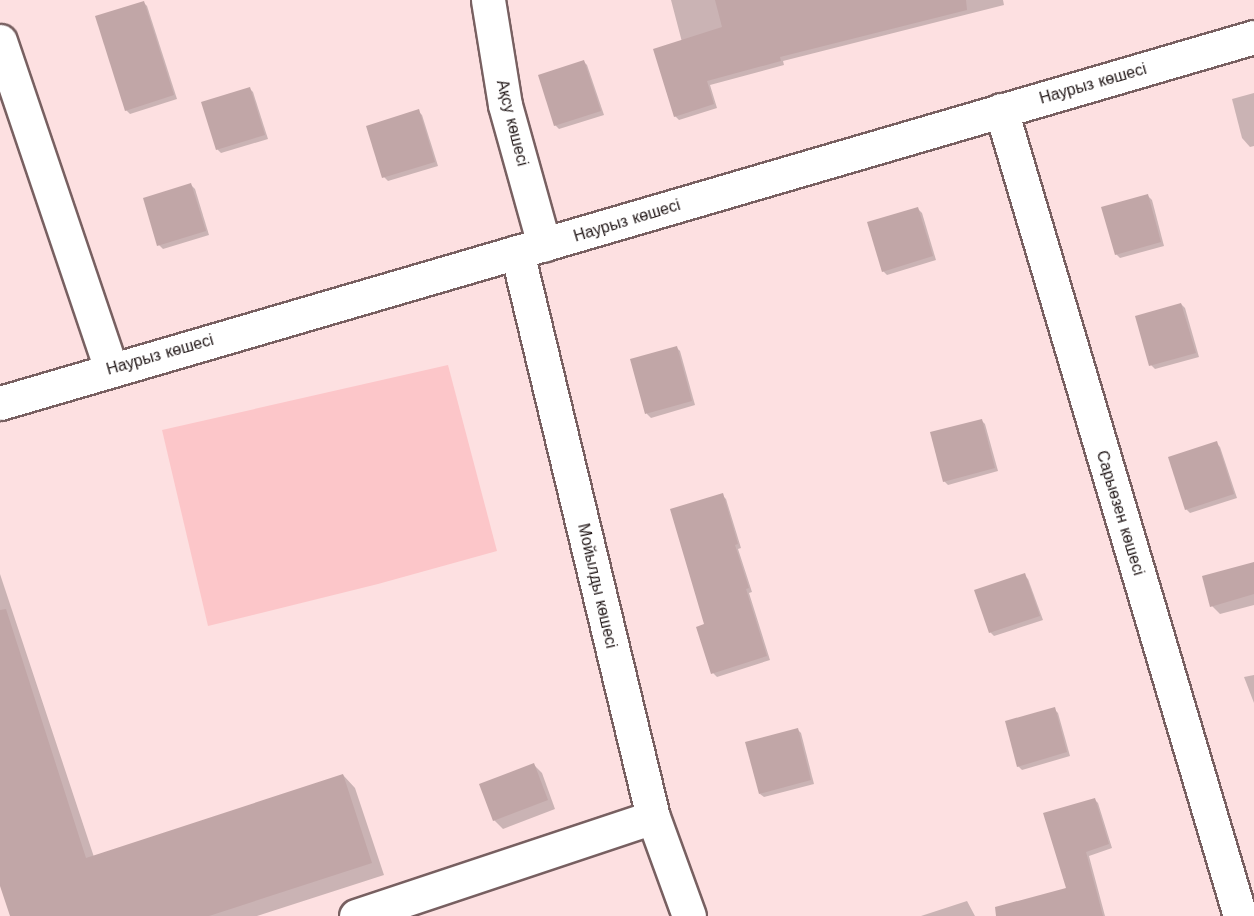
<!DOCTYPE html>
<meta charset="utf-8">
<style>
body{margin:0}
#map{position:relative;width:1254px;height:916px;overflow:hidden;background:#fde0e1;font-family:"Work Sans",sans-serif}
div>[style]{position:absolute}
.green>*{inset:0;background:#fcc6c9}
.shadow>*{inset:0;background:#0003}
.building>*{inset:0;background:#c1a6a7}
.roads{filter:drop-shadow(2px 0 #786061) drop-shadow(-2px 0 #786061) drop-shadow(0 2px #786061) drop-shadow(0 -2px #786061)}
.minor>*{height:33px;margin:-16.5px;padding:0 16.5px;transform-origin:16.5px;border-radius:16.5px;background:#fff}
span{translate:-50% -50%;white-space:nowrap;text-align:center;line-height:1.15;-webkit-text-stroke:4.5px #fff;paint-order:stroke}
.street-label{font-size:16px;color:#211717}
</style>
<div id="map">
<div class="green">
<i style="clip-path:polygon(448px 365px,497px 551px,378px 584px,208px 626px,162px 430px)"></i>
</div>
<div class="shadow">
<i style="clip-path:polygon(671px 0,1003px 0,1004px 5px,783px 61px,784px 65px,710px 85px,717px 108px,679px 120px,675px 116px,682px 42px)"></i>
<i style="clip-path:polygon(143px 2px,147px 6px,177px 99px,130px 114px,126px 110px)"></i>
<i style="clip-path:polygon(583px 61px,587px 65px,604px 115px,559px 129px,555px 125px)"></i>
<i style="clip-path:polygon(249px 88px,253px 92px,268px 139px,221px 153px,217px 149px)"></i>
<i style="clip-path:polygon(1254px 93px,1254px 146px,1250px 147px,1242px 138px,1232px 99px)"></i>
<i style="clip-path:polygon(418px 111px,422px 115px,438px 166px,388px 181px,384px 177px)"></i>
<i style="clip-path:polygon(191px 185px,195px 189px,209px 235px,163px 249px,159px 245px)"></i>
<i style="clip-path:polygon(1148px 196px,1152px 200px,1164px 246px,1120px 258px,1116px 254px)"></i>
<i style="clip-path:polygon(918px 209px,922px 213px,936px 260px,887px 275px,883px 271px)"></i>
<i style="clip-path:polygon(1181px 304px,1185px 308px,1199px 357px,1155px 369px,1151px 365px)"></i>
<i style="clip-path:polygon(676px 347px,680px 351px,695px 405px,651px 418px,647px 414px,632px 360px)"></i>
<i style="clip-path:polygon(981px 420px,985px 424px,998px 471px,948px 485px,944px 481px)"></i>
<i style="clip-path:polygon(1216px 443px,1220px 447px,1237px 498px,1190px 513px,1186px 509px)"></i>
<i style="clip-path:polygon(722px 495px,726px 499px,741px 548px,738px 549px,752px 592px,749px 593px,770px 660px,717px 677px,713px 673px,705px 625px)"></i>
<i style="clip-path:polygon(1254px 564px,1254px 605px,1220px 614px,1212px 606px)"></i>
<i style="clip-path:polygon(0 574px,94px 857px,343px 775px,355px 788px,384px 875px,257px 916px,12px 916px,0 881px)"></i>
<i style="clip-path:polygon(1024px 575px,1028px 579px,1043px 620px,994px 636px,990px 632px)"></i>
<i style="clip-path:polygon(1254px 675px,1254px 703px,1244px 677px)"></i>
<i style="clip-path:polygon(1054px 709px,1058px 713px,1070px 756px,1022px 770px,1018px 766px)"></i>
<i style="clip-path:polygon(797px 729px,801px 733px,814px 784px,764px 797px,760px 794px)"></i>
<i style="clip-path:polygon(534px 765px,542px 773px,555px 809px,503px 829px,494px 820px)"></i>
<i style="clip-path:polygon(1094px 799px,1098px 803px,1112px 848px,1089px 856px,1105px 916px,1050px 916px,1068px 889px)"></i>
<i style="clip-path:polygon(967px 901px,975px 916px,921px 916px)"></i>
</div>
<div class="building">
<i style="clip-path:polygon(715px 0,966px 0,967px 10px,780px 57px,781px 61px,707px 81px,714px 104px,674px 117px,653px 49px,722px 27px)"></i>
<i style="clip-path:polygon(144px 1px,174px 95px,125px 111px,95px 16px)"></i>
<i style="clip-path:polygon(584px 60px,601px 111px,554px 126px,538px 75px)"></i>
<i style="clip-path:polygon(250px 87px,265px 135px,216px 150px,201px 102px)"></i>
<i style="clip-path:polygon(419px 109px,435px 162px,382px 178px,366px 126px)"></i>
<i style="clip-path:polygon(191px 183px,206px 231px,157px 246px,143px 198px)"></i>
<i style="clip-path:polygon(1148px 194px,1161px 242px,1115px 255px,1101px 207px)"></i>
<i style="clip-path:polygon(918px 207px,933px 256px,882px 272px,867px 222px)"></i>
<i style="clip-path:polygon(1181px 303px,1196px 353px,1149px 366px,1135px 316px)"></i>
<i style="clip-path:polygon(677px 346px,692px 401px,645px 414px,630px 359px)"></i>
<i style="clip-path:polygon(982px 419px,995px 468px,943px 482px,930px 432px)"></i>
<i style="clip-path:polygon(1217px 441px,1234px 494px,1185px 510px,1168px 457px)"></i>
<i style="clip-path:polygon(723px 493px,738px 544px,735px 545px,749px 588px,746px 589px,767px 656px,711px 674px,696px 627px,704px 624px,670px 509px)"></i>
<i style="clip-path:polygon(1254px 562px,1254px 594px,1210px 607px,1202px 576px)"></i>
<i style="clip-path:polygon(1025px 573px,1040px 616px,989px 633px,974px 590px)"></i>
<i style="clip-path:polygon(6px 609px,86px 858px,343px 774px,372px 863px,209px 916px,10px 916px,0 886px,0 610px)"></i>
<i style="clip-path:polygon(1055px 707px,1067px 752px,1017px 767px,1005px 721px)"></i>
<i style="clip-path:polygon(798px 728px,811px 780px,759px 794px,745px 742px)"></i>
<i style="clip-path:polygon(534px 763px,548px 800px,493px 821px,479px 784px)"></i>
<i style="clip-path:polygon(1095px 798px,1109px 844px,1086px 852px,1103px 916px,996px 916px,995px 907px,1066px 888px,1043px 813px)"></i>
</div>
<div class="roads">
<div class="minor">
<i style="left:488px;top:0;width:106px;rotate:80.8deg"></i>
<i style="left:505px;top:105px;width:145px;rotate:74.4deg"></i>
<i style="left:0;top:41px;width:346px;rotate:71.3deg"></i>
<i style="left:1001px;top:110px;width:841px;rotate:73.48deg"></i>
<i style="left:517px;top:252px;width:581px;rotate:76.47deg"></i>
<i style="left:653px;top:817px;width:105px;rotate:70deg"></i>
<i style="left:0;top:403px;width:1306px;rotate:-16.27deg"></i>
<i style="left:356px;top:916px;width:313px;rotate:-18.4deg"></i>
</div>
</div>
<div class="street-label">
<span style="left:1093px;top:84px;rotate:-16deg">Наурыз көшесі</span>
<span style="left:512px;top:123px;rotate:76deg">Ақсу көшесі</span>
<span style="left:627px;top:221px;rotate:-17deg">Наурыз көшесі</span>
<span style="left:160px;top:355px;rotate:-16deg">Наурыз көшесі</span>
<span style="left:1120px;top:513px;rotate:73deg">Сарыөзен көшесі</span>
<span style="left:597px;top:586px;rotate:77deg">Мойылды көшесі</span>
</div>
</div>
